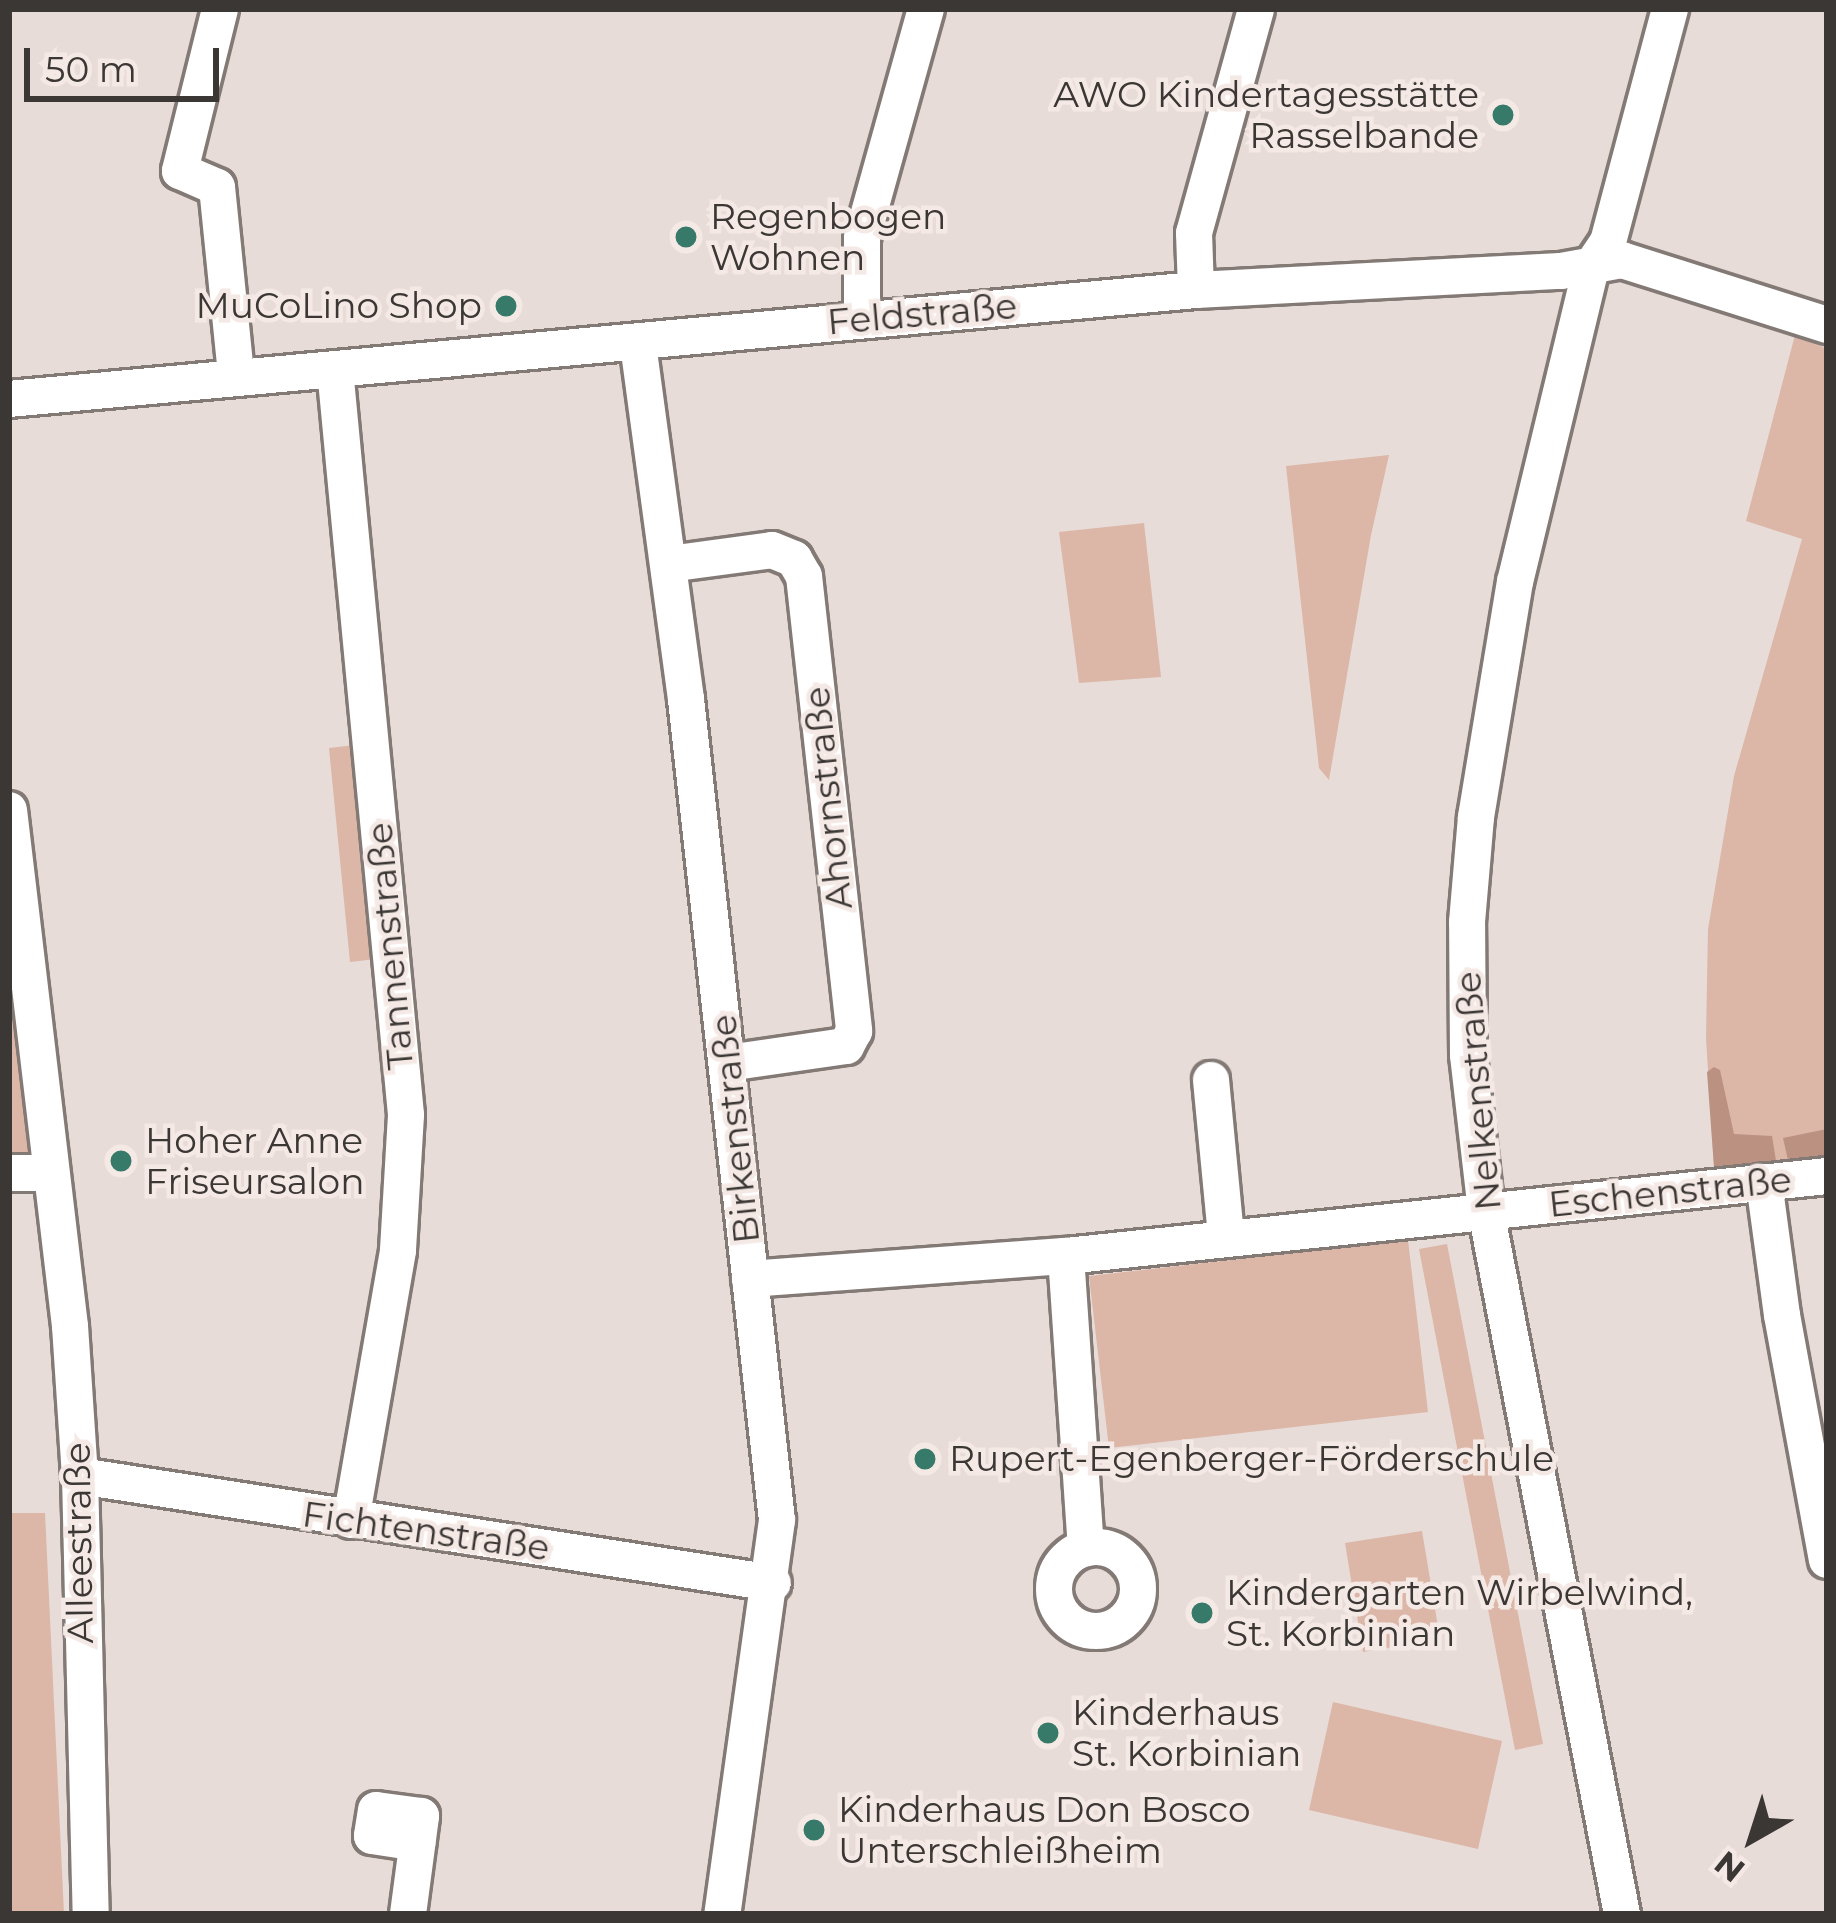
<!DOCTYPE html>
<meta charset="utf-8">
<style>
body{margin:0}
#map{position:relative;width:1836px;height:1923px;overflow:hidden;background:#e7dcd8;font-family:Montserrat,sans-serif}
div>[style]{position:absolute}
.green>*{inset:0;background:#dcb6a7}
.forest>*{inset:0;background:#bb9181}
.roads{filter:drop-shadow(3px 0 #837975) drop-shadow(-3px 0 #837975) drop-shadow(0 3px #837975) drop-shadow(0 -3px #837975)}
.minor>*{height:36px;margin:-18px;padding:0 18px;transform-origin:18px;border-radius:18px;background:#fff}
.minor>.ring{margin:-18px;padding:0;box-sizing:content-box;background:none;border:36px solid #fff;border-radius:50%}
.dots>*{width:33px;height:33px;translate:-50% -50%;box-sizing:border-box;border:6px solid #f5e9e5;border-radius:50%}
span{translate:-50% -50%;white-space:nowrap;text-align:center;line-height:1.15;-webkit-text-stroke:9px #f5e9e5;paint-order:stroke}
.poi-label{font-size:36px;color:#3b3735}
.right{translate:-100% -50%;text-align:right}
.left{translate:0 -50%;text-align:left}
.street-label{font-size:36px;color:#3b3735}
.frame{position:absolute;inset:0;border:12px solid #3b3735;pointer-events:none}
.north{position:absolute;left:1692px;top:1779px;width:120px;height:120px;-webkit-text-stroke:9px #f5e9e5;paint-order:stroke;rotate:219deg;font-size:33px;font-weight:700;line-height:48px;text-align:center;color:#3b3735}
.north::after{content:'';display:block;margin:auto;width:42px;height:54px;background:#3b3735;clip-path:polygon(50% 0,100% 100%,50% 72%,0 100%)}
.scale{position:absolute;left:24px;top:48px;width:195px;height:54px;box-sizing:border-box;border:6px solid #3b3735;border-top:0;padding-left:15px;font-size:36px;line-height:42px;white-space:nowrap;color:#3b3735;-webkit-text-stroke:9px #f5e9e5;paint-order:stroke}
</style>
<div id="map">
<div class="green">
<i style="clip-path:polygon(1795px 335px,1827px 349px,1827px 1156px,1714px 1167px,1706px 1038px,1708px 929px,1734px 776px,1802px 539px,1746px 521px)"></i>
<i style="clip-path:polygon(1389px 455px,1371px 535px,1329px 780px,1319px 768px,1286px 466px)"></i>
<i style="clip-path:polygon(1144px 523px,1161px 677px,1079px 683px,1059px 532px)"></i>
<i style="clip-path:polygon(355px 745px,376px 959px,350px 962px,329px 748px)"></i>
<i style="clip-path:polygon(9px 915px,36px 1147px,32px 1159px,9px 1164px)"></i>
<i style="clip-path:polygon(1408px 1240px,1428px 1412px,1109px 1448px,1089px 1276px)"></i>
<i style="clip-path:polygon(1447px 1244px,1543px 1744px,1515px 1750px,1419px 1249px)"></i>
<i style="clip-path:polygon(9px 1513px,45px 1513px,64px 1914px,9px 1914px)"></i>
<i style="clip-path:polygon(1422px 1531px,1440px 1639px,1363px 1652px,1345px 1543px)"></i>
<i style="clip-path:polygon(1333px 1702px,1502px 1741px,1478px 1849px,1309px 1810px)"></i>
</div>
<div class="forest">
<i style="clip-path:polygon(1714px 1067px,1720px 1070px,1734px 1134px,1772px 1136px,1776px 1161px,1714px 1167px,1707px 1072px)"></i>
<i style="clip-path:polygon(1827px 1129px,1827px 1156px,1788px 1160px,1783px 1138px)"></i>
</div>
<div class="roads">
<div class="minor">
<i style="left:220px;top:9px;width:167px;rotate:103.9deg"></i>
<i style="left:180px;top:171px;width:40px;rotate:23.4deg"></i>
<i style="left:217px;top:187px;width:189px;rotate:84.2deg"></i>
<i style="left:1196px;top:290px;width:57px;rotate:-92deg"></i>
<i style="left:1194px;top:233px;width:232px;rotate:-74.5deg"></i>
<i style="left:862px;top:320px;width:82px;rotate:-90deg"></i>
<i style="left:862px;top:238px;width:238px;rotate:-74.4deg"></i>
<i style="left:638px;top:344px;width:358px;rotate:82.3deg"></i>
<i style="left:686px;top:699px;width:826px;rotate:83.68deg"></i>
<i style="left:777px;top:1520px;width:398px;rotate:97.9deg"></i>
<i style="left:335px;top:369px;width:749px;rotate:84.56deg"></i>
<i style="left:406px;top:1115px;width:136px;rotate:93.4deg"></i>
<i style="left:398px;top:1251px;width:273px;rotate:99.9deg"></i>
<i style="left:9px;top:399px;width:1192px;rotate:-5.25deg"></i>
<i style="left:1196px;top:290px;width:365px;rotate:-3deg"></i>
<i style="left:1561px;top:271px;width:62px;rotate:-10.2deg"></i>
<i style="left:1622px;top:260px;width:215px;rotate:17.6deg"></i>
<i style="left:669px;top:564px;width:104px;rotate:-7.7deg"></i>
<i style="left:772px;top:550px;width:24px;rotate:22deg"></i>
<i style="left:794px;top:559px;width:20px;rotate:60deg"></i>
<i style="left:804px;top:576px;width:458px;rotate:83.7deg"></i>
<i style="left:854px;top:1031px;width:17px;rotate:118deg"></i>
<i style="left:846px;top:1046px;width:119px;rotate:171.8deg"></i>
<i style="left:9px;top:810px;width:520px;rotate:83.26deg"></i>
<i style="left:70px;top:1326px;width:150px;rotate:86.2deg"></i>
<i style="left:80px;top:1476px;width:438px;rotate:88.6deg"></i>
<i style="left:1211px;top:1080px;width:158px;rotate:84.5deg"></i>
<i style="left:9px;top:1173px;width:41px"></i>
<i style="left:1764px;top:1182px;width:134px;rotate:82.3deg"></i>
<i style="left:1782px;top:1315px;width:249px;rotate:79.6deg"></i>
<i style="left:1066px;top:1256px;width:293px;rotate:86.1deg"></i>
<i style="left:750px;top:1279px;width:317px;rotate:-4.2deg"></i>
<i style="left:1066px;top:1256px;width:765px;rotate:-6deg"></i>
<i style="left:80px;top:1476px;width:701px;rotate:8.78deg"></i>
<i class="ring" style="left:1054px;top:1547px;width:48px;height:48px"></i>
<i style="left:408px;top:1914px;width:99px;rotate:-82.4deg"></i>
<i style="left:421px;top:1816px;width:45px;rotate:-172.4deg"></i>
<i style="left:376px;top:1810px;width:26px;rotate:99deg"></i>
<i style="left:372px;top:1836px;width:46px;rotate:8.8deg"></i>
<i style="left:1622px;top:1914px;width:716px;rotate:-100.95deg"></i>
<i style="left:1486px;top:1211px;width:157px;rotate:-96.6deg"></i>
<i style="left:1468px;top:1055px;width:133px;rotate:-90.4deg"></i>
<i style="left:1467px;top:922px;width:105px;rotate:-85.1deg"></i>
<i style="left:1476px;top:817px;width:238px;rotate:-80.6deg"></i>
<i style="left:1515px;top:582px;width:324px;rotate:-76.4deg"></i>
<i style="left:1591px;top:267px;width:30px;rotate:-56deg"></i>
<i style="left:1608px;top:242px;width:241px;rotate:-75.1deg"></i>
</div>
</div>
<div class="dots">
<i style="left:1503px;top:115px;background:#387a6a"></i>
<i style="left:686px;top:237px;background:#387a6a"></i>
<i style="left:506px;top:306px;background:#387a6a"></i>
<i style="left:121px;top:1161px;background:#387a6a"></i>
<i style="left:925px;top:1459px;background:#387a6a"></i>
<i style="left:1202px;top:1613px;background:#387a6a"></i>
<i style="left:1048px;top:1733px;background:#387a6a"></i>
<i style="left:814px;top:1830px;background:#387a6a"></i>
</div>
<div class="poi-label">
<span class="right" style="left:1479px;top:115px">AWO Kindertagesstätte<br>Rasselbande</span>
<span class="left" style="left:710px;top:237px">Regenbogen<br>Wohnen</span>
<span class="right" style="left:482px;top:306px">MuCoLino Shop</span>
<span class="left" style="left:145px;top:1161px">Hoher Anne<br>Friseursalon</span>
<span class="left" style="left:949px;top:1459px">Rupert-Egenberger-Förderschule</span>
<span class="left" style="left:1226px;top:1613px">Kindergarten Wirbelwind,<br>St. Korbinian</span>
<span class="left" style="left:1072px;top:1733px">Kinderhaus<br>St. Korbinian</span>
<span class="left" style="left:838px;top:1830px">Kinderhaus Don Bosco<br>Unterschleißheim</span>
</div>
<div class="street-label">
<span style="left:922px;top:314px;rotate:-5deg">Feldstraße</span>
<span style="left:828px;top:798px;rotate:-96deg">Ahornstraße</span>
<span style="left:390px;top:946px;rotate:-95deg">Tannenstraße</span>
<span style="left:1478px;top:1091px;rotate:-95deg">Nelkenstraße</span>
<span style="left:735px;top:1129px;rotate:-96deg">Birkenstraße</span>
<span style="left:1670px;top:1192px;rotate:-6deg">Eschenstraße</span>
<span style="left:426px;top:1531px;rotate:8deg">Fichtenstraße</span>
<span style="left:79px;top:1543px;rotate:-91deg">Alleestraße</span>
</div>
<div class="frame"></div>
<div class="north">N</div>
<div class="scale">50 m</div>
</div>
